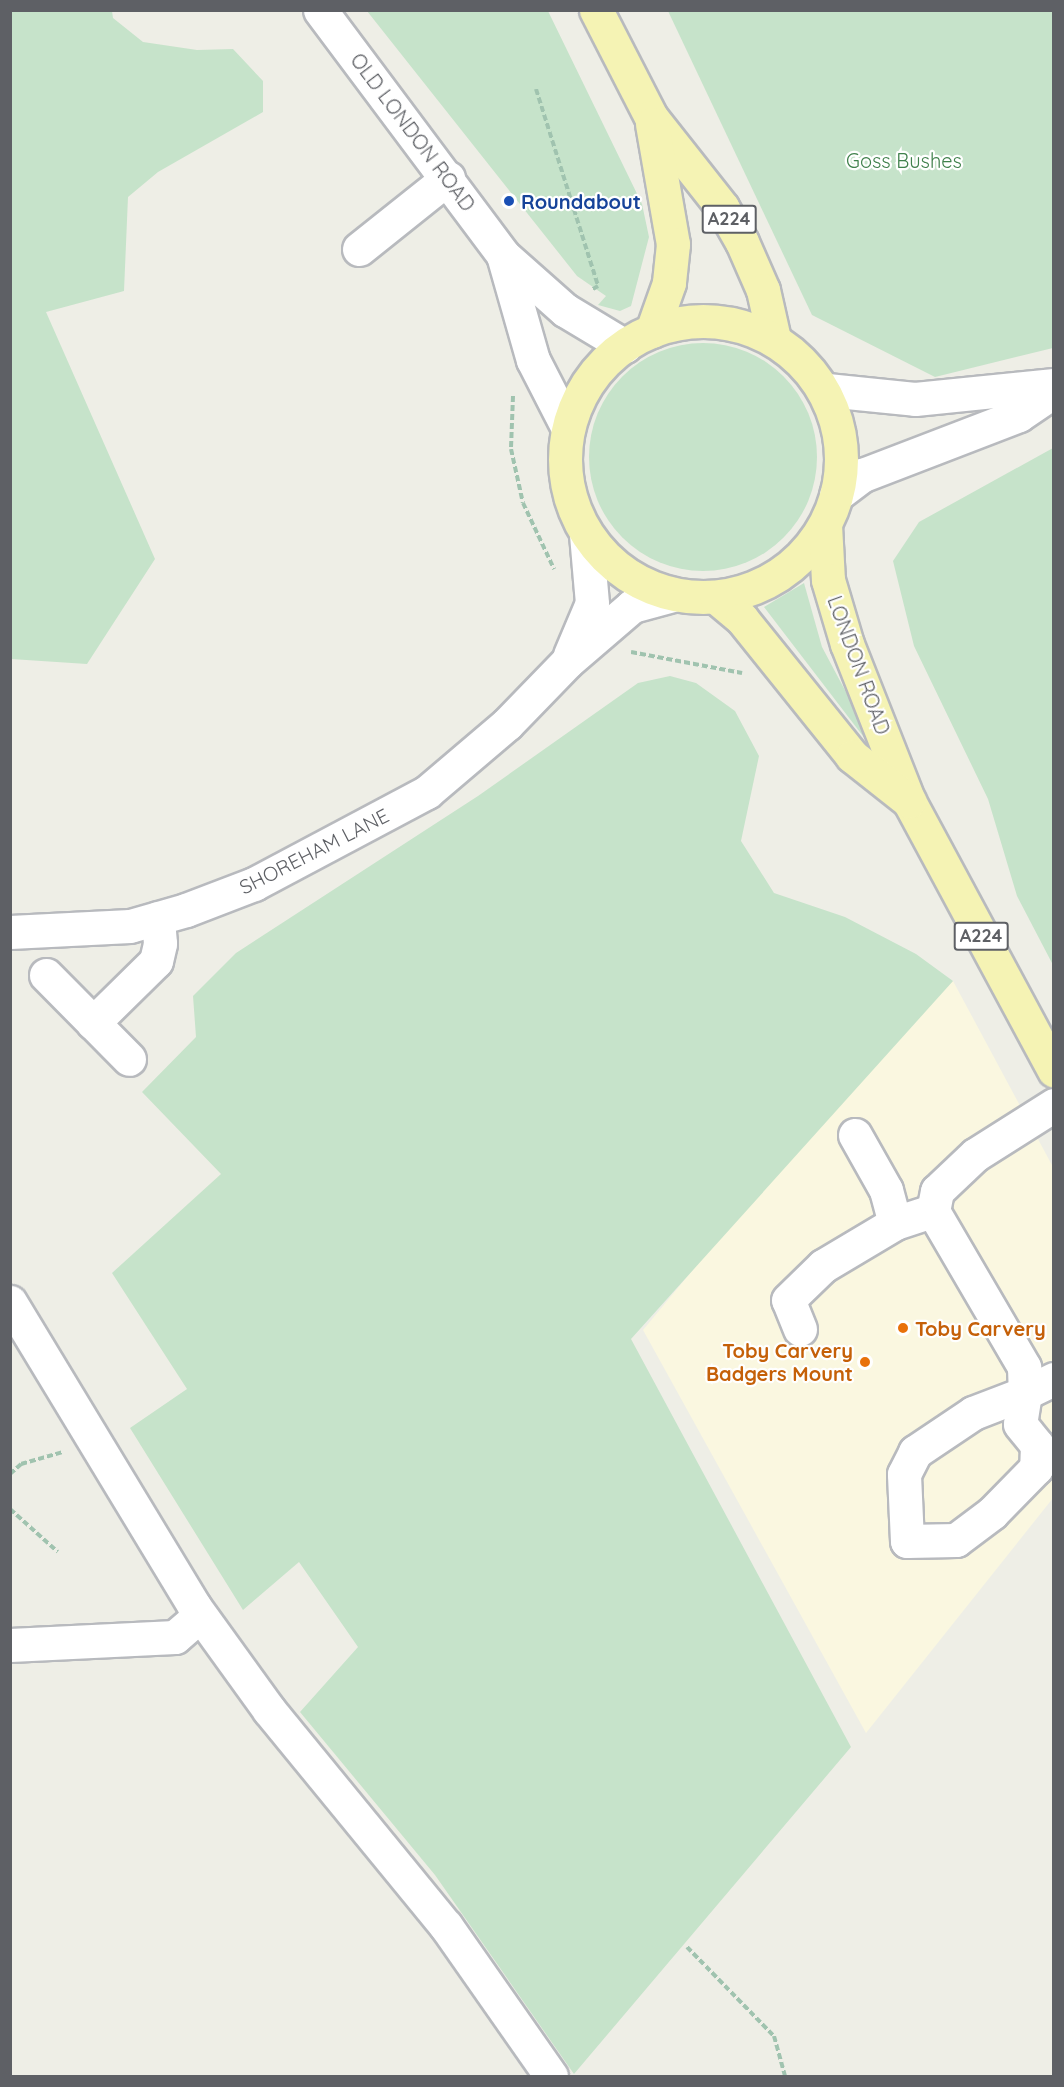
<!DOCTYPE html>
<style>
body{margin:0}
#map{position:relative;width:1064px;height:2087px;overflow:hidden;background:#eeeee6;font-family:Quicksand,sans-serif}
div>[style]{position:absolute}
.commercial>*{inset:0;background:#faf7e0}
.green>*{inset:0;background:#c6e3ca}
.round{border-radius:50%}
.path>*{height:4px;margin-top:-2px;transform-origin:0;background:repeating-linear-gradient(90deg,#a0c3af 0 6px,transparent 0 9px)}
.roads{filter:drop-shadow(2px 0 #b8babe) drop-shadow(-2px 0 #b8babe) drop-shadow(0 2px #b8babe) drop-shadow(0 -2px #b8babe)}
.minor>*{height:33px;margin:-16.5px;padding:0 16.5px;transform-origin:16.5px;border-radius:16.5px;background:#fff}
.major>*{height:33px;margin:-16.5px;padding:0 16.5px;transform-origin:16.5px;border-radius:16.5px;background:#f5f3b4}
.major>.ring{margin:-16.5px;padding:0;box-sizing:content-box;background:none;border:33px solid #f5f3b4;border-radius:50%}
.dots>*{width:16px;height:16px;translate:-50% -50%;box-sizing:border-box;border:3px solid #fff;border-radius:50%}
span{translate:-50% -50%;white-space:nowrap;text-align:center;line-height:1.15;-webkit-text-stroke:4.5px #fff;paint-order:stroke}
.shield-label span{padding:2px 4px;background:#fff;border:2px solid;border-radius:4px;-webkit-text-stroke-width:0}
.shield-label{font-size:18px;color:#5e6065;font-weight:700}
.street-label{font-size:20px;color:#5e6065}
.park-label{font-size:20px;color:#40814c}
.transit-label{font-size:20px;color:#164399;font-weight:700}
.left{translate:0 -50%;text-align:left}
.food-label{font-size:20px;color:#c56008;font-weight:700}
.right{translate:-100% -50%;text-align:right}
.frame{position:absolute;inset:0;border:12px solid #5e6065;pointer-events:none}
</style>
<div id="map">
<div class="commercial">
<i style="clip-path:polygon(953px 981px,1053px 1167px,1053px 1498px,866px 1733px,643px 1330px,808px 1131px)"></i>
</div>
<div class="green">
<i style="clip-path:polygon(10px 11px,112px 11px,113px 18px,143px 42px,197px 50px,233px 49px,263px 81px,263px 112px,158px 172px,128px 197px,124px 291px,46px 312px,155px 559px,87px 664px,11px 659px)"></i>
<i style="clip-path:polygon(367px 11px,548px 11px,642px 204px,649px 237px,631px 306px,620px 311px,598px 305px,606px 296px,577px 276px)"></i>
<i style="clip-path:polygon(668px 11px,1053px 11px,1053px 348px,935px 377px,812px 315px)"></i>
<i class="round" style="left:589px;top:343px;width:228px;height:228px"></i>
<i style="clip-path:polygon(1053px 448px,1053px 965px,1017px 896px,988px 799px,914px 646px,893px 561px,919px 522px)"></i>
<i style="clip-path:polygon(804px 583px,822px 647px,871px 739px,866px 740px,764px 607px)"></i>
<i style="clip-path:polygon(670px 676px,696px 683px,735px 711px,759px 756px,741px 841px,774px 893px,845px 917px,916px 954px,953px 981px,631px 1339px,851px 1747px,574px 2074px,435px 1875px,300px 1712px,358px 1647px,299px 1562px,243px 1610px,130px 1428px,187px 1389px,112px 1273px,221px 1174px,142px 1092px,196px 1037px,193px 996px,236px 953px,478px 796px,638px 683px)"></i>
</div>
<div class="path">
<i style="left:536px;top:89px;width:207px;rotate:72.5deg"></i>
<i style="left:598px;top:286px;width:6px;rotate:149deg"></i>
<i style="left:513px;top:396px;width:53px;rotate:92.2deg"></i>
<i style="left:511px;top:449px;width:55px;rotate:77.5deg"></i>
<i style="left:523px;top:503px;width:73px;rotate:64.8deg"></i>
<i style="left:631px;top:652px;width:113px;rotate:10.7deg"></i>
<i style="left:10px;top:1474px;width:15px;rotate:-42deg"></i>
<i style="left:21px;top:1464px;width:44px;rotate:-15.9deg"></i>
<i style="left:10px;top:1509px;width:64px;rotate:41.9deg"></i>
<i style="left:687px;top:1947px;width:124px;rotate:45.7deg"></i>
<i style="left:774px;top:2036px;width:41px;rotate:74.6deg"></i>
</div>
<div class="roads">
<div class="minor">
<i style="left:320px;top:10px;width:306px;rotate:53.2deg"></i>
<i style="left:503px;top:255px;width:83px;rotate:41.6deg"></i>
<i style="left:565px;top:310px;width:70px;rotate:31deg"></i>
<i style="left:359px;top:249px;width:114px;rotate:-38.6deg"></i>
<i style="left:503px;top:255px;width:109px;rotate:74.1deg"></i>
<i style="left:533px;top:360px;width:76px;rotate:62.8deg"></i>
<i style="left:827px;top:390px;width:88px;rotate:5.8deg"></i>
<i style="left:915px;top:399px;width:140px;rotate:-5.8deg"></i>
<i style="left:836px;top:495px;width:34px;rotate:-37deg"></i>
<i style="left:863px;top:475px;width:167px;rotate:-21deg"></i>
<i style="left:1019px;top:415px;width:42px;rotate:-34.4deg"></i>
<i style="left:570px;top:655px;width:56px;rotate:-67.1deg"></i>
<i style="left:592px;top:603px;width:68px;rotate:-95deg"></i>
<i style="left:10px;top:932px;width:120px;rotate:-2.9deg"></i>
<i style="left:130px;top:926px;width:58px;rotate:-15.9deg"></i>
<i style="left:186px;top:910px;width:73px;rotate:-20.9deg"></i>
<i style="left:254px;top:884px;width:196px;rotate:-28deg"></i>
<i style="left:427px;top:792px;width:105px;rotate:-40.4deg"></i>
<i style="left:507px;top:724px;width:86px;rotate:-45.9deg"></i>
<i style="left:567px;top:662px;width:86px;rotate:-40.7deg"></i>
<i style="left:632px;top:606px;width:42px;rotate:-15deg"></i>
<i style="left:46px;top:975px;width:118px;rotate:45.3deg"></i>
<i style="left:93px;top:1023px;width:88px;rotate:-44.5deg"></i>
<i style="left:156px;top:961px;width:18px;rotate:-77deg"></i>
<i style="left:160px;top:943px;width:25px;rotate:-95deg"></i>
<i style="left:1054px;top:1105px;width:93px;rotate:147.7deg"></i>
<i style="left:975px;top:1155px;width:52px;rotate:136.5deg"></i>
<i style="left:937px;top:1191px;width:20px;rotate:101deg"></i>
<i style="left:933px;top:1211px;width:181px;rotate:59.7deg"></i>
<i style="left:1024px;top:1367px;width:26px;rotate:88deg"></i>
<i style="left:1025px;top:1393px;width:31px;rotate:99deg"></i>
<i style="left:1020px;top:1424px;width:27px;rotate:51deg"></i>
<i style="left:1037px;top:1445px;width:23px;rotate:92deg"></i>
<i style="left:1036px;top:1468px;width:63px;rotate:134.4deg"></i>
<i style="left:992px;top:1513px;width:45px;rotate:143.1deg"></i>
<i style="left:956px;top:1540px;width:49px;rotate:178.8deg"></i>
<i style="left:907px;top:1541px;width:67px;rotate:-92.6deg"></i>
<i style="left:904px;top:1474px;width:25px;rotate:-63deg"></i>
<i style="left:915px;top:1452px;width:70px;rotate:-33.9deg"></i>
<i style="left:973px;top:1413px;width:56px;rotate:-21deg"></i>
<i style="left:1025px;top:1393px;width:32px;rotate:-26deg"></i>
<i style="left:855px;top:1135px;width:63px;rotate:60.6deg"></i>
<i style="left:886px;top:1190px;width:34px;rotate:75deg"></i>
<i style="left:10px;top:1302px;width:355px;rotate:58.8deg"></i>
<i style="left:194px;top:1606px;width:128px;rotate:54.2deg"></i>
<i style="left:269px;top:1710px;width:279px;rotate:50.7deg"></i>
<i style="left:446px;top:1926px;width:183px;rotate:55deg"></i>
<i style="left:800px;top:1329px;width:31px;rotate:-112deg"></i>
<i style="left:788px;top:1300px;width:49px;rotate:-44.2deg"></i>
<i style="left:823px;top:1266px;width:84px;rotate:-30.8deg"></i>
<i style="left:895px;top:1223px;width:40px;rotate:-18deg"></i>
<i style="left:10px;top:1645px;width:165px;rotate:-2.8deg"></i>
<i style="left:175px;top:1637px;width:33px;rotate:-41deg"></i>
</div>
<div class="major">
<i style="left:596px;top:10px;width:120px;rotate:62.8deg"></i>
<i style="left:651px;top:117px;width:115px;rotate:51.7deg"></i>
<i style="left:722px;top:207px;width:40px;rotate:60.3deg"></i>
<i style="left:742px;top:242px;width:52px;rotate:66.4deg"></i>
<i style="left:763px;top:290px;width:50px;rotate:77.3deg"></i>
<i style="left:652px;top:124px;width:122px;rotate:80.1deg"></i>
<i style="left:673px;top:244px;width:39px;rotate:96deg"></i>
<i style="left:669px;top:283px;width:51px;rotate:109.5deg"></i>
<i class="ring" style="left:565px;top:321px;width:243px;height:243px"></i>
<i style="left:825px;top:525px;width:55px;rotate:86.9deg"></i>
<i style="left:828px;top:580px;width:67px;rotate:73.5deg"></i>
<i style="left:847px;top:644px;width:169px;rotate:68.5deg"></i>
<i style="left:909px;top:801px;width:306px;rotate:61.7deg"></i>
<i style="left:716px;top:597px;width:34px;rotate:40deg"></i>
<i style="left:742px;top:619px;width:176px;rotate:51.2deg"></i>
<i style="left:852px;top:756px;width:73px;rotate:38.3deg"></i>
</div>
</div>
<div class="dots">
<i style="left:509px;top:201px;background:#1a4fb4"></i>
<i style="left:903px;top:1328px;background:#e8710a"></i>
<i style="left:865px;top:1362px;background:#e8710a"></i>
</div>
<div class="shield-label">
<span style="left:729px;top:219px">A224</span>
<span style="left:981px;top:936px">A224</span>
</div>
<div class="street-label">
<span style="left:413px;top:132px;rotate:53deg">OLD LONDON ROAD</span>
<span style="left:859px;top:665px;rotate:70deg">LONDON ROAD</span>
<span style="left:314px;top:851px;rotate:-27deg">SHOREHAM LANE</span>
</div>
<div class="park-label">
<span style="left:904px;top:160px">Goss Bushes</span>
</div>
<div class="transit-label">
<span class="left" style="left:521px;top:201px">Roundabout</span>
</div>
<div class="food-label">
<span class="left" style="left:915px;top:1328px">Toby Carvery</span>
<span class="right" style="left:853px;top:1362px">Toby Carvery<br>Badgers Mount</span>
</div>
<div class="frame"></div>
</div>
